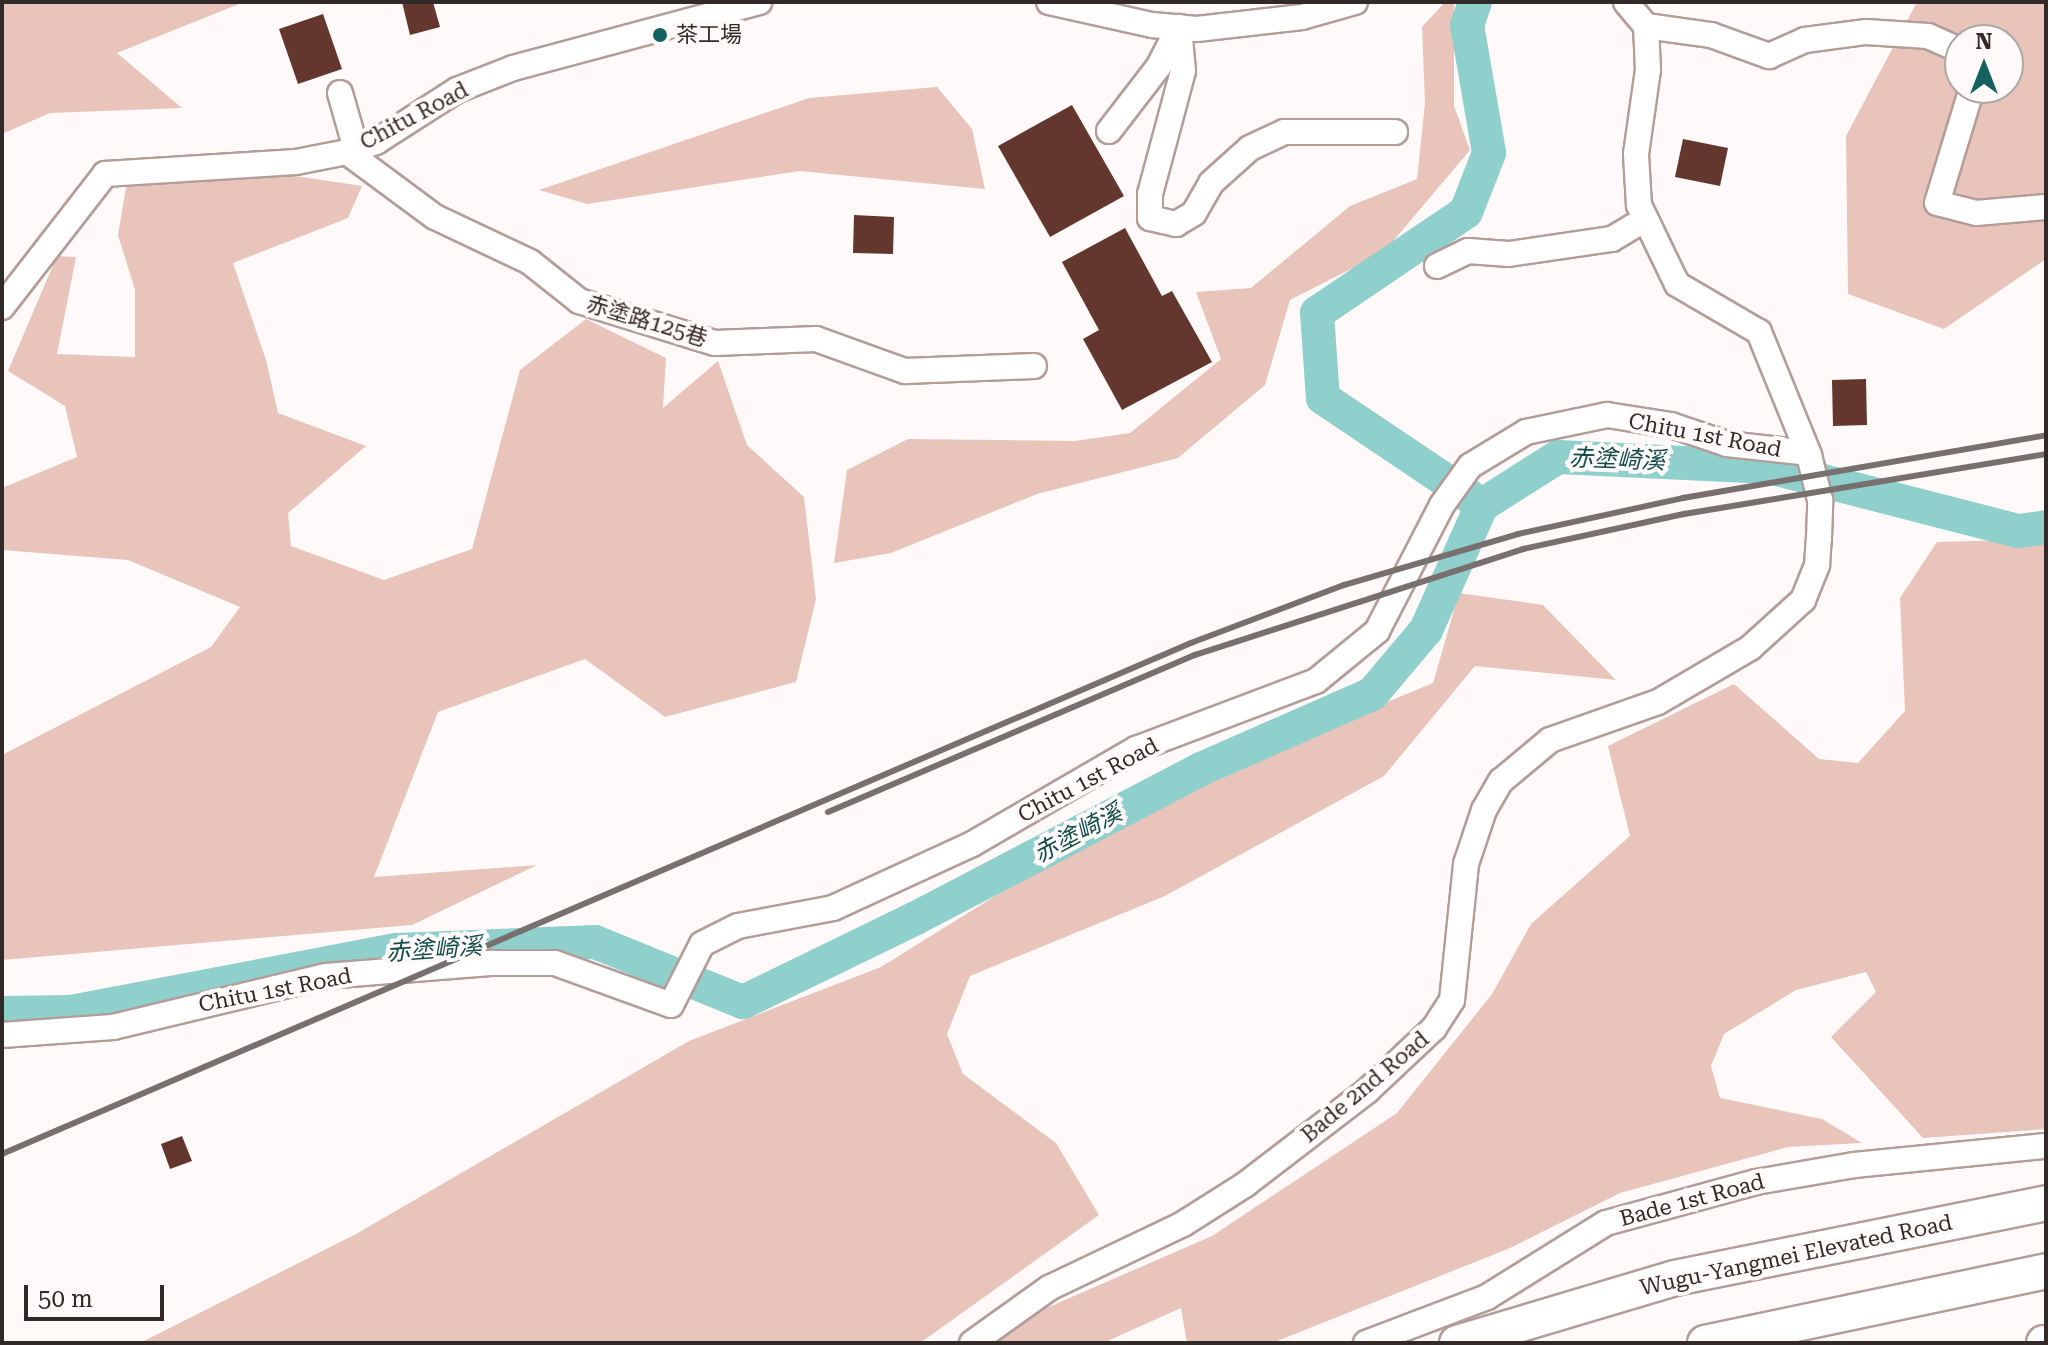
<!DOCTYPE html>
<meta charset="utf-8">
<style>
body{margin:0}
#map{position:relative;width:2048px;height:1345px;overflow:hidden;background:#fffaf9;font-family:"Roboto Serif","Noto Sans TC",serif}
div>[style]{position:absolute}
.green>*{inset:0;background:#e9c4bb}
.river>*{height:34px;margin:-17px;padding:0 17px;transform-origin:17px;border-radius:17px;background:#8fd0cd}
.building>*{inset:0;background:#63372d}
.roads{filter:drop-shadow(2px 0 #b29d99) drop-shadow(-2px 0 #b29d99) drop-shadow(0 2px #b29d99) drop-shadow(0 -2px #b29d99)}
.minor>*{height:24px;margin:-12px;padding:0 12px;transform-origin:12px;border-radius:12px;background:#fff}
.highway>*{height:34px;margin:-17px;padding:0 17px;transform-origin:17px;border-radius:17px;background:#fff}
.rail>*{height:6px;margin:-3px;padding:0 3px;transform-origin:3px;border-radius:3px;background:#77706f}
.dots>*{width:22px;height:22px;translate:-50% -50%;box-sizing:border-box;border:4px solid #fffaf9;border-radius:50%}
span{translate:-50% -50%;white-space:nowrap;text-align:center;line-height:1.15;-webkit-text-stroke:8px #fffaf9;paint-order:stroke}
.poi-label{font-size:22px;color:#322a29}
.left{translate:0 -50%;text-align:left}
.street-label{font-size:22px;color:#322a29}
.water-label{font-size:24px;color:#114c49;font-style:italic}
.frame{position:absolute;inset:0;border:4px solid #322a29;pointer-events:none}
.north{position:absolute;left:1944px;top:24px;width:80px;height:80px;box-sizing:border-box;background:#fffaf9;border:2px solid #ada7a6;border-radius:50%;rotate:0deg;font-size:22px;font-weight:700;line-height:32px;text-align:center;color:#322a29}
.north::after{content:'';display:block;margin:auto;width:28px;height:36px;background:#136260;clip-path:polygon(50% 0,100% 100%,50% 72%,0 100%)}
.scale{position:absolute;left:24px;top:1285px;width:140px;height:36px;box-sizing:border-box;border:4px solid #322a29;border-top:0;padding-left:10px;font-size:24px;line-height:28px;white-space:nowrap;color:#322a29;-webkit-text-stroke:6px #fffaf9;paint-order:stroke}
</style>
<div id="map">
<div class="green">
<i style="clip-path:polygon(2px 2px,244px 2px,117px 53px,182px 108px,50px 113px,2px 134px)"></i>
<i style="clip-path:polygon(1445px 2px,1454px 2px,1454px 106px,1470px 150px,1384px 252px,1290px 300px,1265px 385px,1178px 458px,1037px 494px,891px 553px,834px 563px,847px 470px,908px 439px,1075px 441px,1130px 433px,1221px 359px,1196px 292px,1251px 288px,1350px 206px,1417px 179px,1425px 103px,1422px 27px)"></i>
<i style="clip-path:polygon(evenodd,1917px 2px,2046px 2px,2046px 259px,1944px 329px,1848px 294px,1846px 136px,1917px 2px,1960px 40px,2008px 40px,2008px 88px,1960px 88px,1960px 40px)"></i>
<i style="clip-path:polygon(937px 87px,972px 129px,985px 189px,799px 171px,587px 204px,539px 190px,809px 98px)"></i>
<i style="clip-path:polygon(282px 174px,362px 186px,348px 218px,233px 263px,266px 360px,278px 413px,366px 446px,288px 513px,291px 546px,384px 580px,472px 549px,520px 370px,586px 319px,666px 358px,663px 408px,718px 361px,747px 445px,804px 497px,816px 599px,796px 682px,665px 717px,585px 659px,438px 712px,374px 877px,537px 865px,412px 925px,2px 960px,2px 755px,211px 647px,240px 607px,128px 560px,2px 550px,2px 488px,77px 457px,65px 406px,8px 371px,57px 256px,76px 257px,57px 354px,135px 357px,135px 290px,118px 235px,126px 187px)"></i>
<i style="clip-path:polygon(2046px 539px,2046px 1129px,1923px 1138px,1831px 1037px,1876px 992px,1866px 972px,1796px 990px,1724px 1034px,1711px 1066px,1720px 1098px,1822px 1119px,1862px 1143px,1788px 1147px,1620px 1193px,1508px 1249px,1272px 1343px,1187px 1343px,1181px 1308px,1103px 1343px,993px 1343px,1028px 1316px,1212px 1236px,1397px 1113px,1492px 994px,1531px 924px,1630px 836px,1608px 746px,1734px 684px,1819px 759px,1858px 763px,1905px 711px,1900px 598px,1937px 542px)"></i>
<i style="clip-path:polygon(1459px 593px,1543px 605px,1616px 680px,1475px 666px,1384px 776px,1165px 896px,970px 976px,947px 1034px,963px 1074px,1056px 1143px,1099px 1215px,920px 1343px,140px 1343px,356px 1234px,689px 1041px,881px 967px,1148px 801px,1433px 683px)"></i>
</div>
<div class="river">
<i style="left:1475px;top:2px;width:24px;rotate:109deg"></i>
<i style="left:1467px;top:25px;width:130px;rotate:80.2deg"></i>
<i style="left:1489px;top:153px;width:63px;rotate:111.3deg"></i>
<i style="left:1466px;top:212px;width:180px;rotate:145.9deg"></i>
<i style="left:1317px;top:313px;width:85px;rotate:86deg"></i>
<i style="left:1323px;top:398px;width:192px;rotate:33.9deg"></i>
<i style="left:2px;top:1013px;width:69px;rotate:-0.8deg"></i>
<i style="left:71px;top:1012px;width:332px;rotate:-10.8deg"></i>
<i style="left:397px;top:950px;width:198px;rotate:-2.3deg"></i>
<i style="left:595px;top:942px;width:160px;rotate:22.1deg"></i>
<i style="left:743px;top:1002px;width:192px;rotate:-25.9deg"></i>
<i style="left:916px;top:918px;width:322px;rotate:-27.6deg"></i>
<i style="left:1201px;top:769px;width:187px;rotate:-23.7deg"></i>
<i style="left:1372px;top:694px;width:84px;rotate:-49.8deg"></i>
<i style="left:1426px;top:630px;width:137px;rotate:-65.9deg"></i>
<i style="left:1482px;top:505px;width:90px;rotate:-32.3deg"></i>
<i style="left:1558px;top:457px;width:211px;rotate:2.7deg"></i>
<i style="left:1769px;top:467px;width:258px;rotate:14.4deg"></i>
<i style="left:2019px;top:531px;width:27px;rotate:-8deg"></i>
</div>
<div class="building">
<i style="clip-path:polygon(402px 2px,433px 2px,440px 27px,410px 35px)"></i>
<i style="clip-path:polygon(323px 14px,342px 69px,298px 84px,279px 29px)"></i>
<i style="clip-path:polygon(1072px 105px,1124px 196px,1050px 237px,998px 146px)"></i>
<i style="clip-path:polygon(1683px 139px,1728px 148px,1720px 186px,1675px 177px)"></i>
<i style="clip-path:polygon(854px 215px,894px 217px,893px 254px,853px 253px)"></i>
<i style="clip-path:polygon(1125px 228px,1162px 296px,1172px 291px,1212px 362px,1122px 410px,1083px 339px,1099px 330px,1062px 262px)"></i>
<i style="clip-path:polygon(1866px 379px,1867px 425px,1833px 426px,1832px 380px)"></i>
<i style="clip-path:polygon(182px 1136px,192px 1161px,170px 1169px,161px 1144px)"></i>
</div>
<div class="roads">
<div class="minor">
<i style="left:1049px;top:2px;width:106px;rotate:12.6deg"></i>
<i style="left:1152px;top:25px;width:45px;rotate:5.1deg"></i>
<i style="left:1197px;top:29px;width:106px;rotate:-6.5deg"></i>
<i style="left:1302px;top:17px;width:55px;rotate:-15.8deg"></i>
<i style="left:1646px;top:26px;width:66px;rotate:7.9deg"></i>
<i style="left:1711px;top:35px;width:62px;rotate:19.9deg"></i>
<i style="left:1769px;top:56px;width:39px;rotate:-24deg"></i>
<i style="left:1805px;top:40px;width:62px;rotate:-7.5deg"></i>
<i style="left:1866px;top:32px;width:62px;rotate:3.7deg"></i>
<i style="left:1928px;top:36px;width:35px;rotate:24deg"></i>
<i style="left:1179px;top:27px;width:44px;rotate:84.8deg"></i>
<i style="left:1183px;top:71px;width:127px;rotate:105deg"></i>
<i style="left:1150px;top:194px;width:24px;rotate:90deg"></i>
<i style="left:1150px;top:218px;width:27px;rotate:13deg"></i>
<i style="left:1176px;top:224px;width:21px;rotate:-31deg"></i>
<i style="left:1194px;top:213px;width:34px;rotate:-60deg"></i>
<i style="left:1211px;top:183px;width:52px;rotate:-41.9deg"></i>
<i style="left:1250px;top:148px;width:38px;rotate:-25deg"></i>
<i style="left:1284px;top:132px;width:111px"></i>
<i style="left:1972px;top:88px;width:120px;rotate:106.9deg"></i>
<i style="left:1937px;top:203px;width:40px;rotate:14.4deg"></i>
<i style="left:1976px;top:213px;width:70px;rotate:-4.9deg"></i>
<i style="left:340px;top:93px;width:58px;rotate:74.1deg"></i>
<i style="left:1109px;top:131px;width:82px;rotate:-52.4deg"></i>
<i style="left:1159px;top:66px;width:44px;rotate:-62.9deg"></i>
<i style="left:347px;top:152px;width:109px;rotate:36.5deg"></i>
<i style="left:435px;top:217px;width:105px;rotate:25.3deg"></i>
<i style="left:530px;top:262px;width:63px;rotate:38.5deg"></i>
<i style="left:579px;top:301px;width:142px;rotate:17.2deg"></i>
<i style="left:715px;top:343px;width:101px;rotate:-2.3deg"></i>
<i style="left:816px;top:339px;width:95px;rotate:19.8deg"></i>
<i style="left:905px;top:371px;width:129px;rotate:-2.2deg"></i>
<i style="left:1437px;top:266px;width:34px;rotate:-26deg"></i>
<i style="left:1468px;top:251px;width:41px;rotate:4.2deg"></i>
<i style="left:1509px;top:254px;width:104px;rotate:-8.3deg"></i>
<i style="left:1612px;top:239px;width:39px;rotate:-31deg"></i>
<i style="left:2px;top:307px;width:168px;rotate:-52.2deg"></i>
<i style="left:105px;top:174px;width:191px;rotate:-3.6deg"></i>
<i style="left:296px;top:162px;width:52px;rotate:-11.1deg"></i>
<i style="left:347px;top:152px;width:31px;rotate:-19deg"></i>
<i style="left:376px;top:142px;width:96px;rotate:-32.7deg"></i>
<i style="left:457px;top:90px;width:60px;rotate:-21.4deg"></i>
<i style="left:513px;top:68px;width:255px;rotate:-15deg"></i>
<i style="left:2px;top:1035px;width:111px;rotate:-4.1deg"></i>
<i style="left:113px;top:1027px;width:219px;rotate:-13.5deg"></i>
<i style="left:326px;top:976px;width:168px;rotate:-4.5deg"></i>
<i style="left:493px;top:963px;width:62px"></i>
<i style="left:555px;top:963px;width:123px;rotate:19.9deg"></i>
<i style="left:671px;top:1005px;width:68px;rotate:-63.1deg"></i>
<i style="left:702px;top:944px;width:40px;rotate:-26.6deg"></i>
<i style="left:738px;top:926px;width:97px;rotate:-10.7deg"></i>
<i style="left:833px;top:908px;width:153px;rotate:-24.7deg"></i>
<i style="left:972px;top:844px;width:190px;rotate:-30.1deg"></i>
<i style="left:1136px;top:749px;width:192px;rotate:-20.7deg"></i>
<i style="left:1316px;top:681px;width:79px;rotate:-39.3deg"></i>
<i style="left:1377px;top:631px;width:142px;rotate:-62.7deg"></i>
<i style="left:1442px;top:505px;width:48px;rotate:-54.3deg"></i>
<i style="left:1470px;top:466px;width:66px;rotate:-31.3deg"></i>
<i style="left:1526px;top:432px;width:83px;rotate:-11.9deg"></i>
<i style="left:1607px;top:415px;width:65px;rotate:8.9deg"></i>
<i style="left:1671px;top:425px;width:59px;rotate:18.7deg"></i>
<i style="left:1727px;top:444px;width:81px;rotate:6.3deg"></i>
<i style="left:972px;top:1343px;width:95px;rotate:-35.5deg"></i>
<i style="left:1049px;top:1288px;width:148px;rotate:-25.5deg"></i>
<i style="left:1183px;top:1224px;width:75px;rotate:-32.4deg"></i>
<i style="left:1246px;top:1184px;width:153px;rotate:-37.5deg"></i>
<i style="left:1367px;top:1091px;width:92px;rotate:-43.2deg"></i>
<i style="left:1434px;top:1028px;width:33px;rotate:-57deg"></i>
<i style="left:1452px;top:1000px;width:137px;rotate:-84.1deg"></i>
<i style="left:1466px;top:864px;width:57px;rotate:-71.6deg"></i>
<i style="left:1484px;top:810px;width:34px;rotate:-60deg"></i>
<i style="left:1501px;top:781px;width:64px;rotate:-39.9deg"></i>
<i style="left:1550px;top:740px;width:114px;rotate:-19.4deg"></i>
<i style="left:1658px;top:702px;width:107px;rotate:-30.4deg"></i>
<i style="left:1750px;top:648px;width:72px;rotate:-42.2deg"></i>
<i style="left:1803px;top:600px;width:38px;rotate:-68deg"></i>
<i style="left:1817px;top:565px;width:27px;rotate:-86deg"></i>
<i style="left:1819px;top:538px;width:38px;rotate:-88deg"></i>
<i style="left:1820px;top:500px;width:46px;rotate:-103.7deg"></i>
<i style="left:1809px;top:455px;width:133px;rotate:-112.1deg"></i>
<i style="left:1759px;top:332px;width:95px;rotate:-149.7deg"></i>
<i style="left:1677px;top:284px;width:88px;rotate:-115.7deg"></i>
<i style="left:1639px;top:205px;width:51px;rotate:-93.4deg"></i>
<i style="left:1636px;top:154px;width:85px;rotate:-81.9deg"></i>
<i style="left:1648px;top:70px;width:44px;rotate:-92.6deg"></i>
<i style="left:1646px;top:26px;width:31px;rotate:-130deg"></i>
<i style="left:1366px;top:1343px;width:129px;rotate:-20.8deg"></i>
<i style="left:1487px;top:1297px;width:140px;rotate:-31.9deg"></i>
<i style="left:1606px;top:1223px;width:156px;rotate:-15.3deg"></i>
<i style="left:1756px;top:1182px;width:99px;rotate:-9.8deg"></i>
<i style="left:1854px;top:1165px;width:193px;rotate:-5.7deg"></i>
</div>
<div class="highway">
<i style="left:1457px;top:1343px;width:227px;rotate:-16.6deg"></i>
<i style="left:1675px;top:1278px;width:379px;rotate:-11.4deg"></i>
<i style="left:1705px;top:1343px;width:349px;rotate:-11.9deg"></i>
<i style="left:2044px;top:1343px;width:2px"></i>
</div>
</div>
<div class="rail">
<i style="left:828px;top:812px;width:399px;rotate:-23.2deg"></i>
<i style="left:1195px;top:655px;width:345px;rotate:-17.9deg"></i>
<i style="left:1523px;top:549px;width:165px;rotate:-12.3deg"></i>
<i style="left:1684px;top:514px;width:367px;rotate:-9.4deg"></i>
<i style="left:2px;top:1154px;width:1294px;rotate:-23.26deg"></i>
<i style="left:1191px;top:643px;width:164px;rotate:-20.8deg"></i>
<i style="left:1344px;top:585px;width:181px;rotate:-16.3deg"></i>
<i style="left:1518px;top:534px;width:169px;rotate:-12.3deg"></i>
<i style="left:1683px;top:498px;width:368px;rotate:-9.8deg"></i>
</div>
<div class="dots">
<i style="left:660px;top:35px;background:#136260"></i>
</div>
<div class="poi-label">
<span class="left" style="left:676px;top:35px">茶工場</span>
</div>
<div class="street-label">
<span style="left:414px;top:116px;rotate:-28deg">Chitu Road</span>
<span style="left:647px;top:321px;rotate:17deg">赤塗路125巷</span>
<span style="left:1705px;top:435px;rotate:11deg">Chitu 1st Road</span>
<span style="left:1088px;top:780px;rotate:-28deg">Chitu 1st Road</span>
<span style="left:275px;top:990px;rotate:-11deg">Chitu 1st Road</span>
<span style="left:1365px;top:1087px;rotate:-40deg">Bade 2nd Road</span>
<span style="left:1692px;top:1200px;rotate:-15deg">Bade 1st Road</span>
<span style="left:1796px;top:1255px;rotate:-12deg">Wugu-Yangmei Elevated Road</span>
</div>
<div class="water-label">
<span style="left:1617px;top:460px;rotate:2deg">赤塗崎溪</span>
<span style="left:1078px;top:834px;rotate:-28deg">赤塗崎溪</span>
<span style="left:434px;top:950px;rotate:-4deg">赤塗崎溪</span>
</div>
<div class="frame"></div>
<div class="north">N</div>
<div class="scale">50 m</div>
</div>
